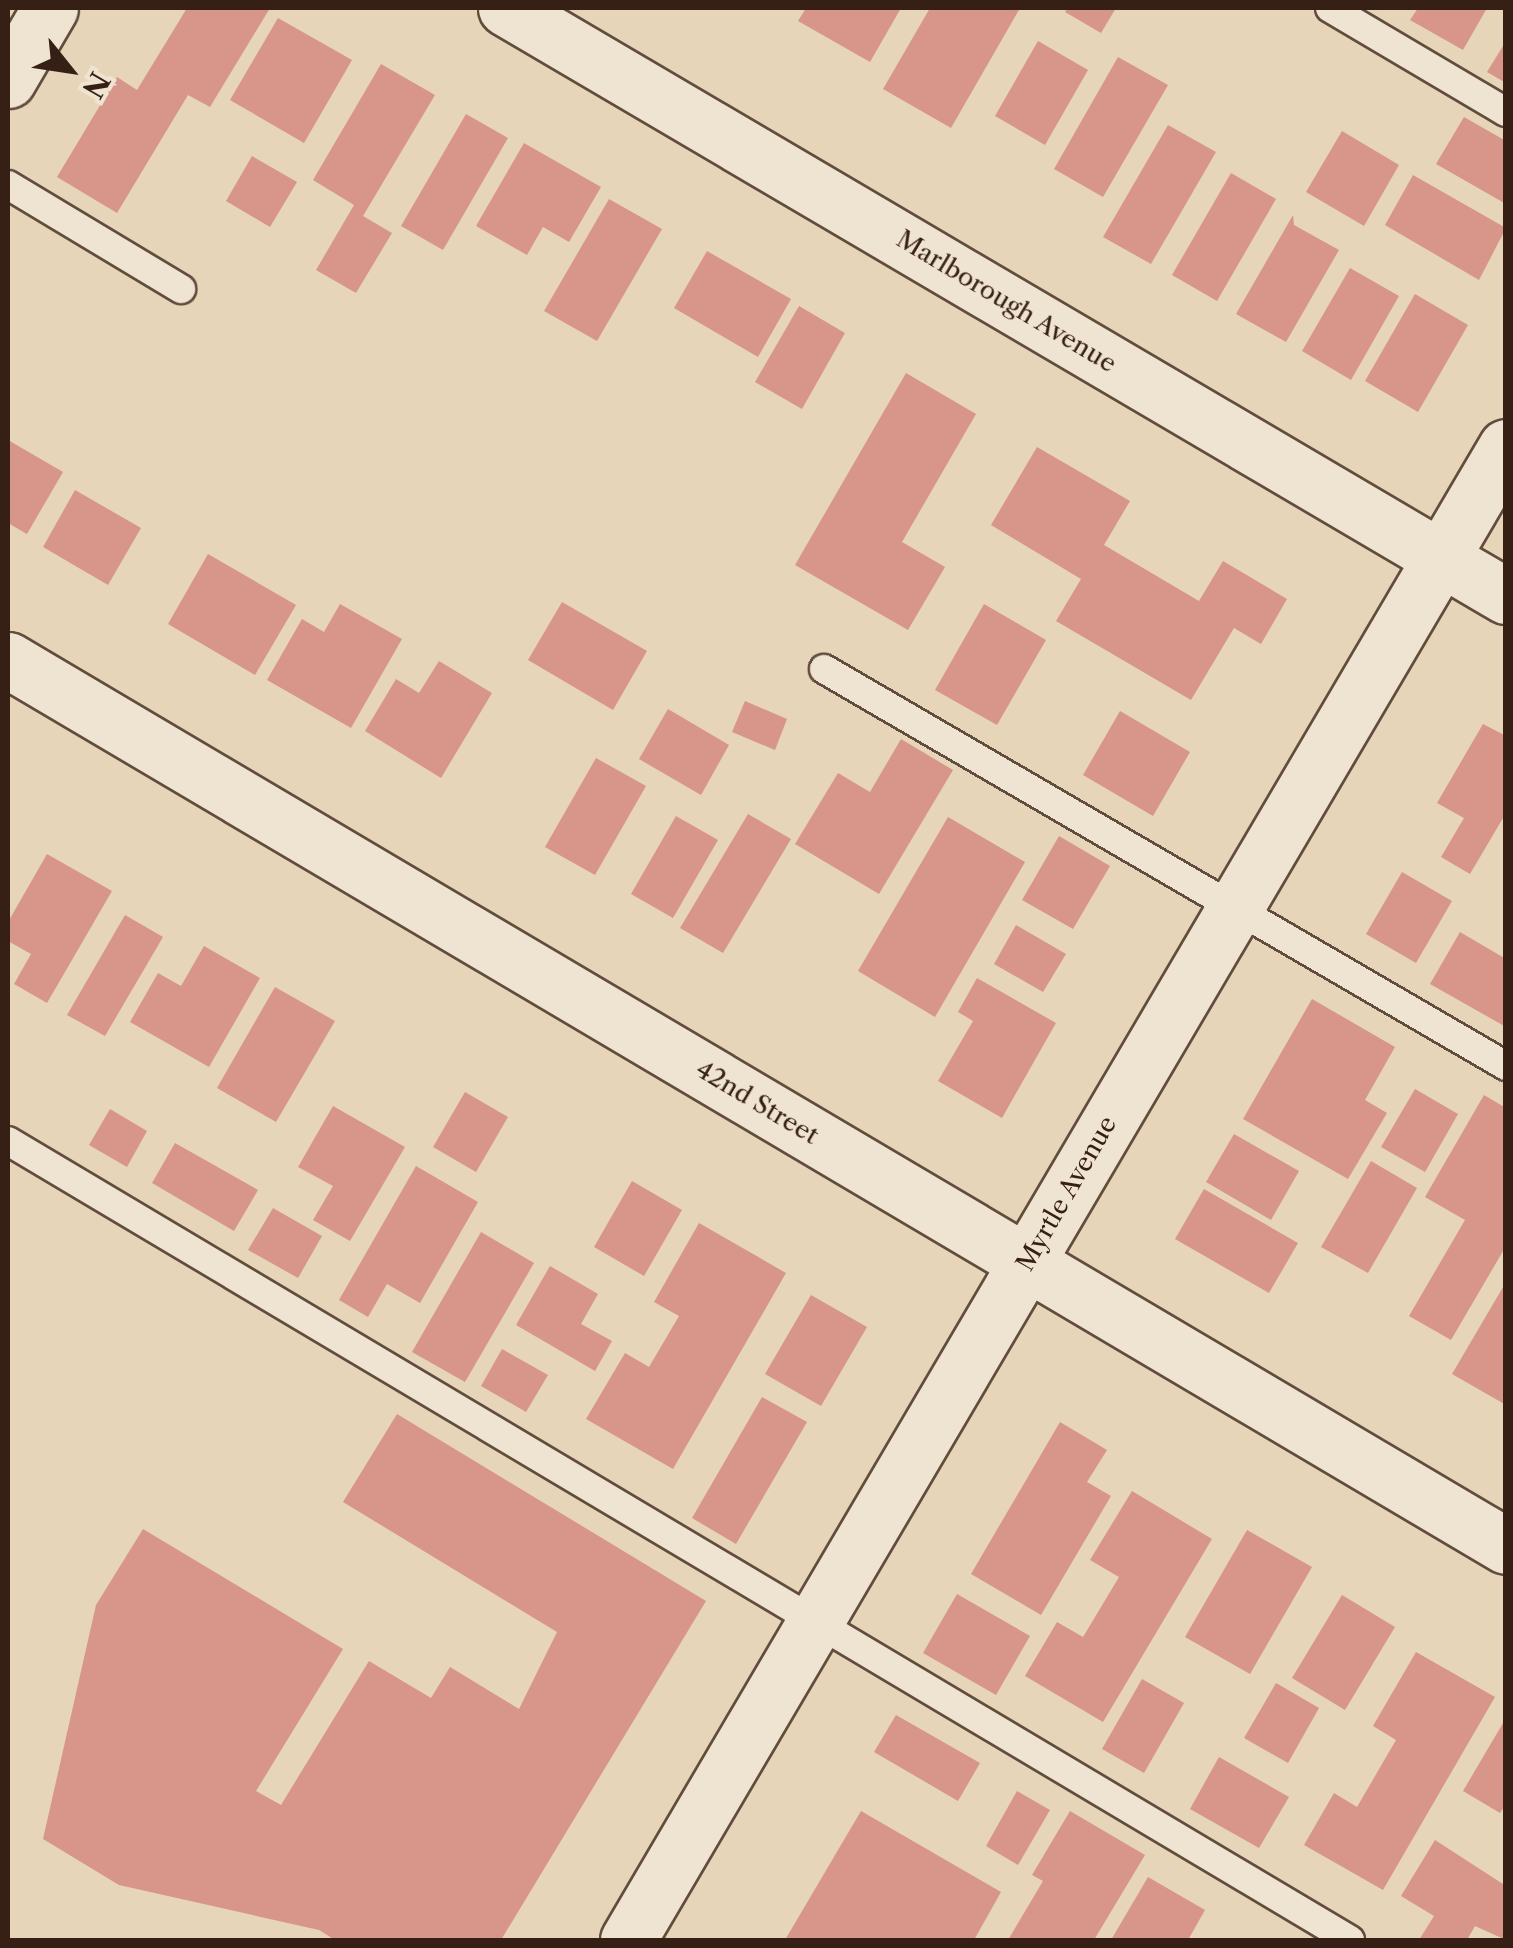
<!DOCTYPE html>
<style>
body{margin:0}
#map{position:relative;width:1513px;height:1948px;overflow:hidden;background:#e6d5b8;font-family:"Libre Caslon Text",serif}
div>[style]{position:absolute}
.building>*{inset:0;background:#d8958a}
.roads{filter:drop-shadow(2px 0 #624c3d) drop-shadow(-2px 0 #624c3d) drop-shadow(0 2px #624c3d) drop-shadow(0 -2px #624c3d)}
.service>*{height:28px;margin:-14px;padding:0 14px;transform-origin:14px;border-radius:14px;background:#efe4d1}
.minor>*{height:55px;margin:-27.5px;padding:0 27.5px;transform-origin:27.5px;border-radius:27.5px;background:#efe4d1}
span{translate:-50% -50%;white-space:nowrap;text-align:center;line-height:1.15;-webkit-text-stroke:8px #efe4d1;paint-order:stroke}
.street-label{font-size:25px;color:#361f14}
.frame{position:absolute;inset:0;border:10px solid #361f14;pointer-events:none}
.north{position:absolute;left:20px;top:20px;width:100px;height:100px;-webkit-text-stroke:8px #efe4d1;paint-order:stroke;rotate:120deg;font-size:28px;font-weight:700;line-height:40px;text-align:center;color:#361f14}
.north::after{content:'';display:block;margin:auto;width:35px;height:45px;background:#361f14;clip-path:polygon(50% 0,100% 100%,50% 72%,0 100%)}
</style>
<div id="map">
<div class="building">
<i style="clip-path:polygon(187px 8px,270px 8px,210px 107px,188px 95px,117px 213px,57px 177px,117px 77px,137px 90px)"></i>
<i style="clip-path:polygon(806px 8px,901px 8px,870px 62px,798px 21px)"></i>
<i style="clip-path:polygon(930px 8px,1020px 8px,951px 128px,883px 89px)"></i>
<i style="clip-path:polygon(1068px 8px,1116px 8px,1101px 33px,1065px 12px)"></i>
<i style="clip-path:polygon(1418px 8px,1487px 8px,1463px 50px,1410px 20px)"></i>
<i style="clip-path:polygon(278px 18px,352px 60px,304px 143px,230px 100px)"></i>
<i style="clip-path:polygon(1038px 41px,1088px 70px,1045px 145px,995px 116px)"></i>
<i style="clip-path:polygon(1506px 41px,1506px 83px,1487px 72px)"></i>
<i style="clip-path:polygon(1118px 57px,1168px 85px,1103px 197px,1054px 169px)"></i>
<i style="clip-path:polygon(381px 64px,435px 95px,363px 216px,392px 233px,356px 293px,316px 270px,354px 205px,313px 180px)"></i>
<i style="clip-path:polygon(466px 114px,508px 138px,443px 250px,401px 226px)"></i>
<i style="clip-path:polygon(1464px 117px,1506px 141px,1506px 204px,1436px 164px)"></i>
<i style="clip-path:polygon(1168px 125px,1216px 152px,1151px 264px,1103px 237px)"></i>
<i style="clip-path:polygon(1342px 131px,1399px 165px,1364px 226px,1306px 192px)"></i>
<i style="clip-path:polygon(524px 143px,601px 187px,569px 242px,543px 227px,527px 255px,476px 226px)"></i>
<i style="clip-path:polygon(252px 156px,297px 182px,270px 227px,226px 201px)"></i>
<i style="clip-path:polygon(1231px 173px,1276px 199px,1217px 301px,1172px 275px)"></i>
<i style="clip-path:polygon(1413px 175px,1506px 228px,1479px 280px,1385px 225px)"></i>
<i style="clip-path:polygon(609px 199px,662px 229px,597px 341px,544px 311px)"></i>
<i style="clip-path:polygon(1293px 215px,1294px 225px,1339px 250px,1286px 342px,1236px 314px)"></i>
<i style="clip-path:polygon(707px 251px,791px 299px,758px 357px,674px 308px)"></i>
<i style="clip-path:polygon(1350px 268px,1399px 296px,1351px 380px,1302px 351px)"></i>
<i style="clip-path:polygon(1415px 294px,1468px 325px,1418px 412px,1365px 381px)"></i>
<i style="clip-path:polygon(799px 306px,845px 333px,802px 409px,755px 382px)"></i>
<i style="clip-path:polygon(906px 373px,976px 414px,902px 542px,945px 567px,908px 630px,795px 565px)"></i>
<i style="clip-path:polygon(8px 440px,63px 472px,27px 534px,8px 523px)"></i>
<i style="clip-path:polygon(1037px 447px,1130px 501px,1104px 545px,1199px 601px,1223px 561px,1287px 599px,1261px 644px,1234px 628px,1191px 700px,1056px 621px,1081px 579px,991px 525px)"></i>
<i style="clip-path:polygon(75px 490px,141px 528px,108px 585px,43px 547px)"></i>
<i style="clip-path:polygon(208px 554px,296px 605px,255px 675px,168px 624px)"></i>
<i style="clip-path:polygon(562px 602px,647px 651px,613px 710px,528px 660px)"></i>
<i style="clip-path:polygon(340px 604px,402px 639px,351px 728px,267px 680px,302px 619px,324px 632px)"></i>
<i style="clip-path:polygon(984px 604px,1046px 640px,997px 725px,935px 690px)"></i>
<i style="clip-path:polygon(439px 661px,492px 693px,441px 778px,365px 731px,396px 679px,419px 693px)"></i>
<i style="clip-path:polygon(745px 701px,787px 719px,775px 750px,732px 732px)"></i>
<i style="clip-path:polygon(668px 709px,729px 745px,701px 795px,639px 759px)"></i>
<i style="clip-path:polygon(1120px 711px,1190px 752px,1153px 816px,1083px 775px)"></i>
<i style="clip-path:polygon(1483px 724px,1506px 736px,1506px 813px,1470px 874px,1441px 857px,1464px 818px,1437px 803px)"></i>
<i style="clip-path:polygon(901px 739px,953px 770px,879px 894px,795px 844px,838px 773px,870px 792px)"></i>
<i style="clip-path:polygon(596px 758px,646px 786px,595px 875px,545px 847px)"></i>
<i style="clip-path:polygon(748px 814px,791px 839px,723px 953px,680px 928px)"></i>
<i style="clip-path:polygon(676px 816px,718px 840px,673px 918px,631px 894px)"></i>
<i style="clip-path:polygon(948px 817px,1025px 862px,935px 1017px,858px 971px)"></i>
<i style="clip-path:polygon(1059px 836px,1110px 866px,1073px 929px,1022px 900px)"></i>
<i style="clip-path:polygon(47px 854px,112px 891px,47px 1003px,14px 984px,31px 954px,8px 941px,8px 922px)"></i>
<i style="clip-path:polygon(1402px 872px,1452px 901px,1416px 963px,1366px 934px)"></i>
<i style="clip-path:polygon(125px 915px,163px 937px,105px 1036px,67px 1015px)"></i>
<i style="clip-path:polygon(1016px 925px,1066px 954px,1043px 992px,994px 964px)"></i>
<i style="clip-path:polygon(1460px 932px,1506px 959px,1506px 1027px,1430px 984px)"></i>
<i style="clip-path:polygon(204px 946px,260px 978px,209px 1067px,130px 1022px,158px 973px,181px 986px)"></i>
<i style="clip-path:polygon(977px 978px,1056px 1023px,1002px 1118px,938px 1081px,973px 1021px,958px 1012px)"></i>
<i style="clip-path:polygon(275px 987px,335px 1021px,276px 1122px,217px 1088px)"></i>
<i style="clip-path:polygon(1312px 999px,1395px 1047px,1365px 1100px,1387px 1113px,1348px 1179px,1243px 1119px)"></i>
<i style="clip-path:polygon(1415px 1089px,1458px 1114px,1425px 1172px,1381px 1147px)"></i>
<i style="clip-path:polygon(465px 1092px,508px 1117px,476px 1172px,433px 1147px)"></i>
<i style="clip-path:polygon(1484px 1095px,1506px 1108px,1506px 1246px,1451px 1340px,1409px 1316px,1465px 1220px,1425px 1197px)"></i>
<i style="clip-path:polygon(333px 1106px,405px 1147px,350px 1241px,313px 1220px,333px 1186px,298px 1167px)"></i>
<i style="clip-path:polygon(110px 1109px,147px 1131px,127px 1167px,89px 1145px)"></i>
<i style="clip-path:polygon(1234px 1134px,1299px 1171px,1271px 1220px,1206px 1182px)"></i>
<i style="clip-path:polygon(175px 1143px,258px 1190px,234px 1231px,152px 1183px)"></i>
<i style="clip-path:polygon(1371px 1161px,1417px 1188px,1368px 1273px,1321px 1247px)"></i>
<i style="clip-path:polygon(416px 1166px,478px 1202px,420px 1303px,387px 1284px,368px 1317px,339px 1300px)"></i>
<i style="clip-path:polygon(632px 1181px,682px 1210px,644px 1276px,594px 1247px)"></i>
<i style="clip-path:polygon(1204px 1189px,1298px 1243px,1269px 1293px,1175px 1239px)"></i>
<i style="clip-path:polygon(273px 1208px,322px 1236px,298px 1278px,248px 1250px)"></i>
<i style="clip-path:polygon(699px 1223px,786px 1273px,673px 1469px,586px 1419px,625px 1353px,649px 1367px,679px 1316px,654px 1302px)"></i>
<i style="clip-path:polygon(481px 1232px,534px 1263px,465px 1382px,412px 1352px)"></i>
<i style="clip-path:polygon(550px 1266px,598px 1294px,581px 1324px,612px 1341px,595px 1371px,516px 1325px)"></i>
<i style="clip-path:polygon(1506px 1282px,1506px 1405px,1452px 1374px)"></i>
<i style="clip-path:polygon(811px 1295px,867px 1327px,821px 1406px,765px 1374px)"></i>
<i style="clip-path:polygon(502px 1349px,548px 1375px,526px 1412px,481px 1386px)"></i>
<i style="clip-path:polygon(762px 1397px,807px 1422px,736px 1544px,692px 1518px)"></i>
<i style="clip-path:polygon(397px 1414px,706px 1601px,501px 1940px,335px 1940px,319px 1930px,119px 1885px,43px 1839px,96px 1605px,143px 1529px,343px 1649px,256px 1791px,281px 1805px,369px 1661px,431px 1698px,450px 1667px,519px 1709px,557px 1632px,343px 1502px)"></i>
<i style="clip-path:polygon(1060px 1422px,1107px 1450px,1087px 1482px,1111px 1496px,1041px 1615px,971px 1574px)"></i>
<i style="clip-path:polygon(1132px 1491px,1212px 1539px,1103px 1722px,1025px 1676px,1057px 1622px,1083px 1637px,1119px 1577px,1090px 1560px)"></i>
<i style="clip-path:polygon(1247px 1530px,1312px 1567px,1250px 1674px,1185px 1637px)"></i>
<i style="clip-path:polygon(957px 1594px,1030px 1636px,996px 1695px,923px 1653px)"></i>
<i style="clip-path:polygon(1342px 1595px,1395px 1627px,1345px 1710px,1292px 1678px)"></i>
<i style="clip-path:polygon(1416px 1652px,1495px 1697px,1383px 1890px,1304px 1845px,1334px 1793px,1357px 1807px,1396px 1740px,1373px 1726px)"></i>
<i style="clip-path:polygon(1142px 1679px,1184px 1703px,1144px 1773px,1102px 1749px)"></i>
<i style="clip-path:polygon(1276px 1683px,1319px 1708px,1288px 1763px,1244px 1738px)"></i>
<i style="clip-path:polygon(896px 1715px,980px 1763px,958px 1801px,874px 1752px)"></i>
<i style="clip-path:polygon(1506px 1718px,1506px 1804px,1500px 1813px,1463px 1791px)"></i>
<i style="clip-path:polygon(1219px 1757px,1289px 1797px,1259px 1848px,1190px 1809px)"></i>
<i style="clip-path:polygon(1017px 1791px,1050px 1810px,1018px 1865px,986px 1846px)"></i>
<i style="clip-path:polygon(861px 1811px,1001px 1892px,974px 1940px,785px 1940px)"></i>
<i style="clip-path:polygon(1070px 1811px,1145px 1855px,1094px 1940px,1008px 1940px,1043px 1881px,1032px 1875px)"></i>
<i style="clip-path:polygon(1435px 1840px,1506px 1886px,1506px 1940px,1475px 1926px,1467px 1940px,1419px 1940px,1434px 1916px,1401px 1896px)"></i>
<i style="clip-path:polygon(1148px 1877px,1205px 1910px,1188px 1940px,1111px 1940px)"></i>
</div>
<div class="roads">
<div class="service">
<i style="left:1330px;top:8px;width:204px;rotate:30.6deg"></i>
<i style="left:8px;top:185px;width:202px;rotate:31deg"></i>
<i style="left:824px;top:669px;width:789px;rotate:30.2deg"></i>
<i style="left:8px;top:1141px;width:1562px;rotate:30.77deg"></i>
</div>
<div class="minor">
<i style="left:506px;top:8px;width:1160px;rotate:30.46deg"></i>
<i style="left:8px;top:80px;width:83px;rotate:-59.7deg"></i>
<i style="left:8px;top:660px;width:1740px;rotate:30.6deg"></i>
<i style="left:628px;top:1940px;width:1732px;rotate:-59.54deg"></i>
</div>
</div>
<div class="street-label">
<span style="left:1006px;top:302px;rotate:31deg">Marlborough Avenue</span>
<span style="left:757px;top:1103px;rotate:31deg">42nd Street</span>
<span style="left:1067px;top:1194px;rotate:-60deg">Myrtle Avenue</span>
</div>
<div class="frame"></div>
<div class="north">N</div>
</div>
